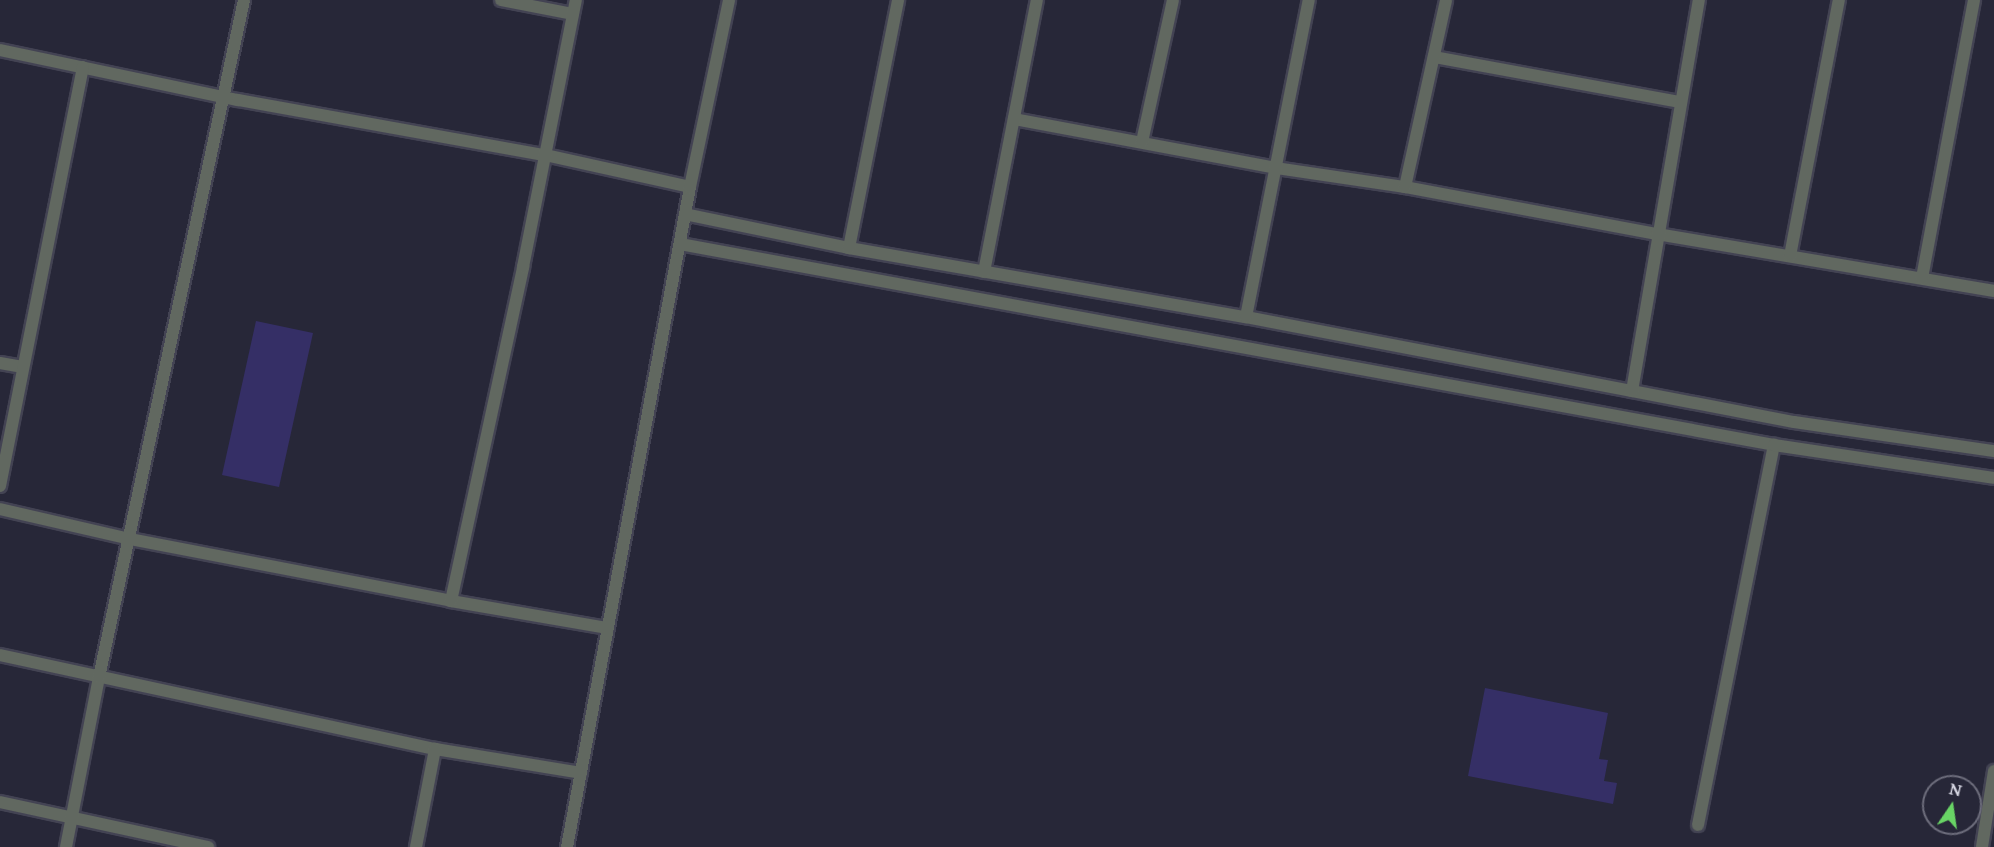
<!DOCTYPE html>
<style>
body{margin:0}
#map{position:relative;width:1994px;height:847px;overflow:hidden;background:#272738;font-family:Lora,serif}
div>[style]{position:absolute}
.building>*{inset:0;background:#352f66}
.roads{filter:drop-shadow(2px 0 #434353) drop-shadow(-2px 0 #434353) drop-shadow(0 2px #434353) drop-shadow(0 -2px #434353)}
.lane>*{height:12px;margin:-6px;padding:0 6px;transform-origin:6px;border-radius:6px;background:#616860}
.street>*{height:12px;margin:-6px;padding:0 6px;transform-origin:6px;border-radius:6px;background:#616860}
span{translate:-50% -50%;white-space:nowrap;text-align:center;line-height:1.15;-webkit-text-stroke:5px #272738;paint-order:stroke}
.north{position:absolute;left:1922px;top:775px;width:60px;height:60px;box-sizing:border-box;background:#272738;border:2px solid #6d6d7c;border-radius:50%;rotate:13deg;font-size:16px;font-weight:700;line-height:24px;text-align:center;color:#d7d7e3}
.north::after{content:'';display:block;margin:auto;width:21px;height:27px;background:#68d465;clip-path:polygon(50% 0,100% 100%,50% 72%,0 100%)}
</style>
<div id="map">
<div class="building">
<i style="clip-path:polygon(256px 321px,313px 333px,279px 487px,222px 475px)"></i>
<i style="clip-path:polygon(1485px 688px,1608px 713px,1599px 759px,1608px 760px,1604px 781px,1617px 783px,1613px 804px,1468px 776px)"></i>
</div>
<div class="roads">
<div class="lane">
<i style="left:1698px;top:825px;width:388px;rotate:-78.7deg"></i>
</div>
<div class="street">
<i style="left:501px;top:0;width:73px;rotate:11deg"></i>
<i style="left:0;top:50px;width:243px;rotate:11.9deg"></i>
<i style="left:238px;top:100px;width:312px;rotate:10.2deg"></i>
<i style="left:545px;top:155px;width:148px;rotate:12.4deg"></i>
<i style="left:1434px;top:57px;width:250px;rotate:10.4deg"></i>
<i style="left:1014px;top:119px;width:267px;rotate:10.6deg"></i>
<i style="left:1276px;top:168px;width:130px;rotate:8.4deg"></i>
<i style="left:1405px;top:187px;width:256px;rotate:10.6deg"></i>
<i style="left:1657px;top:234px;width:342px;rotate:9.6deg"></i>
<i style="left:1142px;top:142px;width:145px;rotate:-77.7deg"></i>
<i style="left:1405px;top:187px;width:191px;rotate:-77.6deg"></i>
<i style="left:685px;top:214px;width:167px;rotate:11.7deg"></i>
<i style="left:849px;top:248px;width:403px;rotate:9.9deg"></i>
<i style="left:1246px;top:317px;width:558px;rotate:10.85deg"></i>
<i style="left:1794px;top:422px;width:202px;rotate:8.3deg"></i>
<i style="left:680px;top:244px;width:1112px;rotate:10.41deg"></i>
<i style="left:1774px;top:445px;width:222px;rotate:8.5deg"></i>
<i style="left:849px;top:248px;width:253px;rotate:-78.8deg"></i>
<i style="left:1790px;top:256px;width:261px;rotate:-79.2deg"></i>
<i style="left:984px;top:272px;width:277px;rotate:-79deg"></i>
<i style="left:1922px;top:278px;width:283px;rotate:-79.4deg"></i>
<i style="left:1246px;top:317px;width:323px;rotate:-78.8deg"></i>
<i style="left:0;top:363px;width:23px;rotate:10deg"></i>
<i style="left:1632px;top:391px;width:397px;rotate:-80.3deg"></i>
<i style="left:0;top:486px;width:427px;rotate:-78.8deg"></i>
<i style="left:0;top:509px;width:133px;rotate:13deg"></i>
<i style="left:130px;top:539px;width:327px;rotate:10.9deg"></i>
<i style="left:451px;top:601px;width:159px;rotate:9.8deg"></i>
<i style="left:451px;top:601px;width:342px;rotate:-77.8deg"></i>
<i style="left:523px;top:267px;width:272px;rotate:-78.8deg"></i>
<i style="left:0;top:655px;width:445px;rotate:12.2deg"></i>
<i style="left:435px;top:749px;width:148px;rotate:9.3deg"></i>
<i style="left:0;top:802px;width:213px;rotate:12.2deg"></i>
<i style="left:66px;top:847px;width:173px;rotate:-79deg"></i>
<i style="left:99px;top:677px;width:692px;rotate:-77.91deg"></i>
<i style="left:416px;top:847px;width:100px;rotate:-79deg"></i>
<i style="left:567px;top:847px;width:671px;rotate:-79.44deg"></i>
<i style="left:690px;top:187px;width:191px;rotate:-78.2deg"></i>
<i style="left:1982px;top:847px;width:77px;rotate:-81deg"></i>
</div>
</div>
<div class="north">N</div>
</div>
